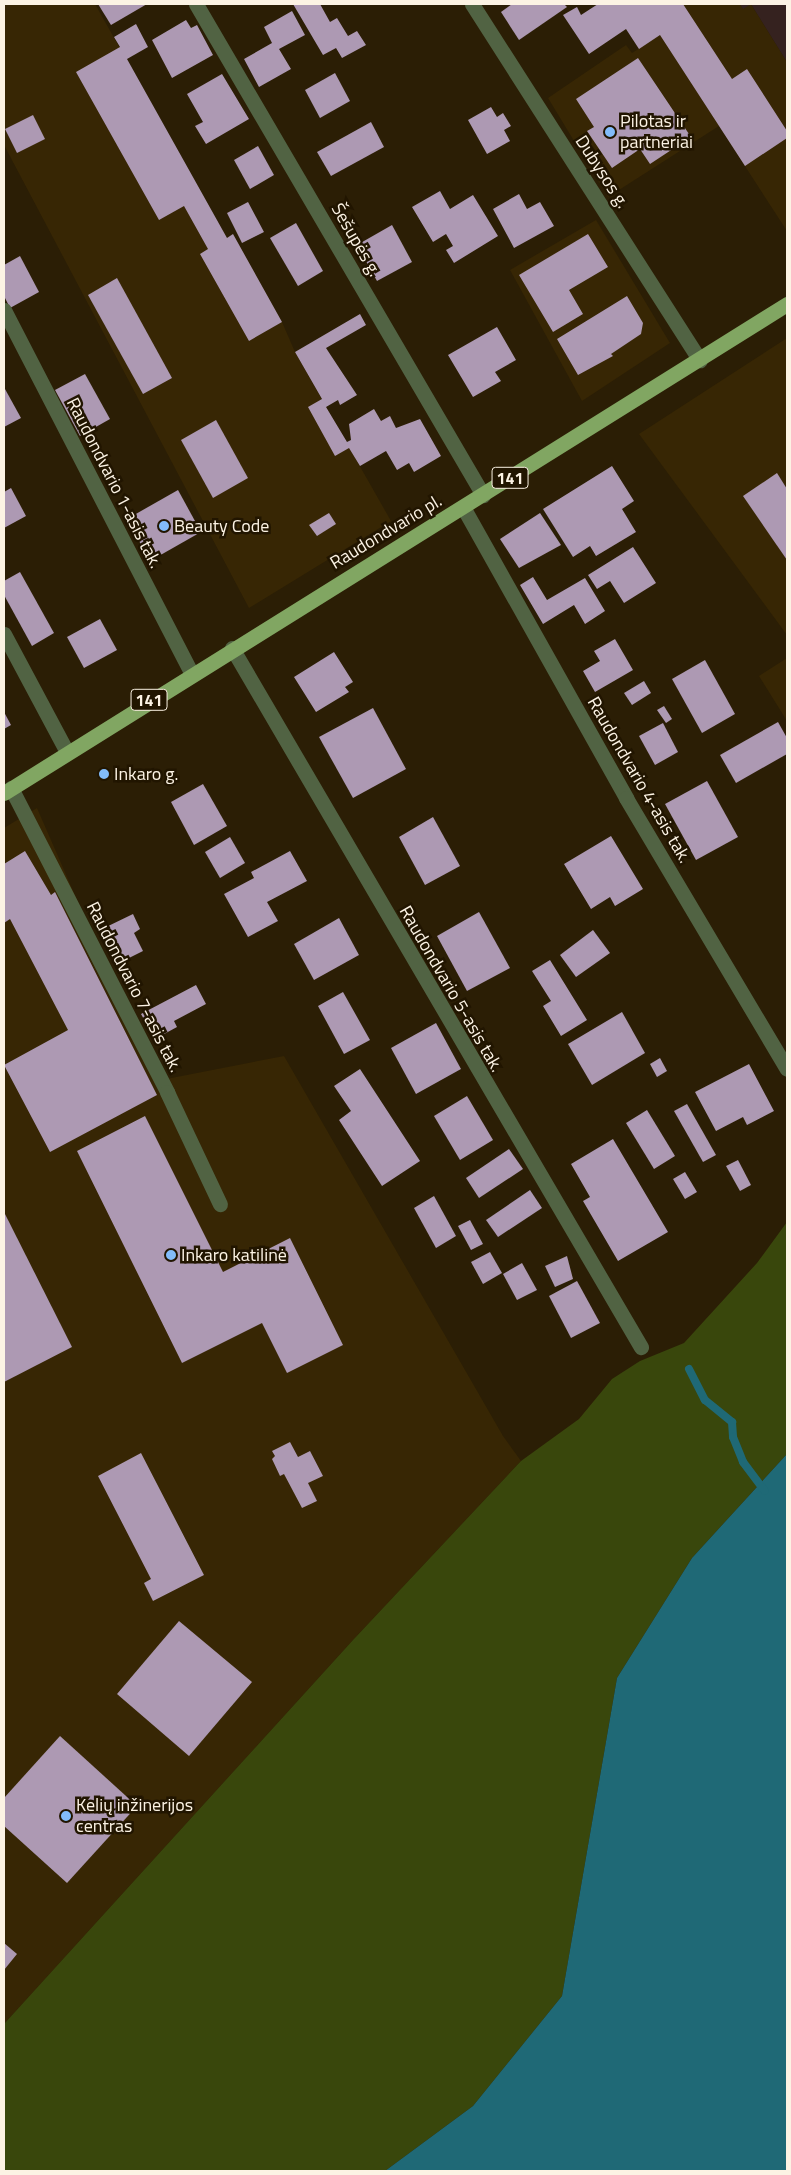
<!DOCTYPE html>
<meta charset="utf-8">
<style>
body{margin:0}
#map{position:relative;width:791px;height:2175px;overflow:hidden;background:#2b1e05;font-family:"Titillium Web",sans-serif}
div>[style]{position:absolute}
.built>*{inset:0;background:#372604}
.education>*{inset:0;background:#35221f}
.green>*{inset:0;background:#39470c}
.water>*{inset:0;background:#1f6976}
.stream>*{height:8px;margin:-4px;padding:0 4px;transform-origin:4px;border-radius:4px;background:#1f6976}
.building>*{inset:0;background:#ad99b3}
.minor>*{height:15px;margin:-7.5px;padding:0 7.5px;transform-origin:7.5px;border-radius:7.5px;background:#516343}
.major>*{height:15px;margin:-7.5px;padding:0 7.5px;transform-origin:7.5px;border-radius:7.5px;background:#81a662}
.dots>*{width:14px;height:14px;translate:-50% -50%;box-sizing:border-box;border:2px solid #211500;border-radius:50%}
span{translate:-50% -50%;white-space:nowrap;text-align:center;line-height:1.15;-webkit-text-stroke:5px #211500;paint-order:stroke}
.shield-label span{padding:1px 4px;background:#211500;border:1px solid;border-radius:4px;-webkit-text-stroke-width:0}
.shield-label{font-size:16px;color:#fcf3e4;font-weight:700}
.poi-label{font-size:18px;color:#fcf3e4}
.left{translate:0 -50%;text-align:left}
.street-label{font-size:18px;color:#fcf3e4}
.frame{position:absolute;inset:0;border:5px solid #fcf3e4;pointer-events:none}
</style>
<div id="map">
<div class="built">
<i style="clip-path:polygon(4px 4px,95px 4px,227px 238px,233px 234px,282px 322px,295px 352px,391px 521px,249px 608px,4px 145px)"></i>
<i style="clip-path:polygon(639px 4px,740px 4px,743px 8px,751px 4px,787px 62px,787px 231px,719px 126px,608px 197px,548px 98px,626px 45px,632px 53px,660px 35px)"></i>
<i style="clip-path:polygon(596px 220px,670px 343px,582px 401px,510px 270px)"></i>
<i style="clip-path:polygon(787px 338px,787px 635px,639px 434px)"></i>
<i style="clip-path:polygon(787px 658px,787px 721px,759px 676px)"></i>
<i style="clip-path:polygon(37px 808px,156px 1081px,284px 1056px,503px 1436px,521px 1461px,353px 1640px,4px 2024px,4px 828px)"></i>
</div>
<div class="education">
<i style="clip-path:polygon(740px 4px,787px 4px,787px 62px,751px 4px,743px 9px)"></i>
</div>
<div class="green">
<i style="clip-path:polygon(787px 1222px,787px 1454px,692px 1558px,617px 1678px,562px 1996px,473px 2106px,385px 2171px,4px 2171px,4px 2024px,353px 1640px,521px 1461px,579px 1419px,612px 1379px,640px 1361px,684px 1343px,757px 1263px)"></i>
</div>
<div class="water">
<i style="clip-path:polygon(787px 1454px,787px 2171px,385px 2171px,473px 2106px,562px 1996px,617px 1678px,692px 1558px)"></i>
</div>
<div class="stream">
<i style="left:689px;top:1369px;width:35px;rotate:63deg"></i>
<i style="left:705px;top:1400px;width:35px;rotate:39deg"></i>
<i style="left:732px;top:1422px;width:15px;rotate:86deg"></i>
<i style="left:733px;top:1437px;width:27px;rotate:68deg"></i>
<i style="left:743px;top:1462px;width:36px;rotate:53deg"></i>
</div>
<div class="building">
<i style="clip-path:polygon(98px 4px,147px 4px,111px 25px)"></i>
<i style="clip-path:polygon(293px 4px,320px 4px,330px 22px,337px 18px,348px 36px,357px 31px,366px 45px,342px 58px,336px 48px,323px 55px)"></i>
<i style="clip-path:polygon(512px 4px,564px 4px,567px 7px,519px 40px,501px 12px)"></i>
<i style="clip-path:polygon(598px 4px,683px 4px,732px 79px,747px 69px,787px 131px,787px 138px,745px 166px,660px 35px,639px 49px,626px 29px,589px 54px,563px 15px,577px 7px,581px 15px)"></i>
<i style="clip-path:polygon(292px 11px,305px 35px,279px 49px,291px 69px,259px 87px,244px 59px,272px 43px,264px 27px)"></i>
<i style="clip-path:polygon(186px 20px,191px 28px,197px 25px,213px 55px,172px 78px,152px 40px)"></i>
<i style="clip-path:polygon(136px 24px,148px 47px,127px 59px,227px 238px,233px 234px,282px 322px,249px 341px,200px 254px,208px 249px,184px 206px,159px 220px,76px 72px,120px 47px,114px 37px)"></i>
<i style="clip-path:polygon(638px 58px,691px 137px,650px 164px,640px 149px,612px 168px,587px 131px,594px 127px,576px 99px)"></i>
<i style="clip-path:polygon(335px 73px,350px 101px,320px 118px,305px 90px)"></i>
<i style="clip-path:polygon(222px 74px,249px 119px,206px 144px,195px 126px,203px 122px,187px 94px)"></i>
<i style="clip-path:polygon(491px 107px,497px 117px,503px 113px,511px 126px,504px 130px,510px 141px,487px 154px,468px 120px)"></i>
<i style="clip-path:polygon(33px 115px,45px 139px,17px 153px,5px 129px)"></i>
<i style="clip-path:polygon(371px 122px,384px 147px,331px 176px,317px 152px)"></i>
<i style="clip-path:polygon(258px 146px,274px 175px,250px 189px,234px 160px)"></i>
<i style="clip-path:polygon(440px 191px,450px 209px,473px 195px,498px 236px,454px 263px,446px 250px,453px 246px,446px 234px,433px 242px,412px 207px)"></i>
<i style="clip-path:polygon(519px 194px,527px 209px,540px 202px,554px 226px,514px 248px,493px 209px)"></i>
<i style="clip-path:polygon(248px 202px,264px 232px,242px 243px,227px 213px)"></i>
<i style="clip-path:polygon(296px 223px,323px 271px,298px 286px,270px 238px)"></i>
<i style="clip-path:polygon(392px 225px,412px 262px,377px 281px,357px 245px)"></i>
<i style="clip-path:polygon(588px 234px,608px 267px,569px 290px,583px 314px,553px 332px,519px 275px)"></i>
<i style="clip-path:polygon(20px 256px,39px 292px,10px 308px,4px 296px,4px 265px)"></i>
<i style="clip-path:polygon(117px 278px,172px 378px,143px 394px,88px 295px)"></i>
<i style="clip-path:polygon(627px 296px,643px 323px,641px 334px,611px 354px,613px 356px,578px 375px,557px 339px)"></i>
<i style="clip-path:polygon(360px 314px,366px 325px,326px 348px,357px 395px,340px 405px,338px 400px,326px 407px,347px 442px,351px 440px,349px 424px,374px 409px,381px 421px,390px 416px,396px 428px,420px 419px,441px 456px,414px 472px,409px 463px,397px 470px,386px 451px,360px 466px,349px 448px,335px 456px,308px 407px,322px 399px,295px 352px)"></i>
<i style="clip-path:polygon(497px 327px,516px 360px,495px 372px,501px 381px,473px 397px,448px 355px)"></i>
<i style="clip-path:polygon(85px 374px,110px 419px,80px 436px,55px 390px)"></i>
<i style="clip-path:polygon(5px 389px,21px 418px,4px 427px,4px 390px)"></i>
<i style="clip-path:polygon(216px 420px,248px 478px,213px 498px,181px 440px)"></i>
<i style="clip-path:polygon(612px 466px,634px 501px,622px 509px,636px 532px,596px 556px,590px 546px,573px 557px,543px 509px)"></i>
<i style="clip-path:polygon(777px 473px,787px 489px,787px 560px,743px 496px)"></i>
<i style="clip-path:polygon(11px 488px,26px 516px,4px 528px,4px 492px)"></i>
<i style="clip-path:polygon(178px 490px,201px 532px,150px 561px,127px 519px)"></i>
<i style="clip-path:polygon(329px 513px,336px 524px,317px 536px,309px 525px)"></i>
<i style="clip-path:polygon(540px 513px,561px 545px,519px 568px,500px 539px)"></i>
<i style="clip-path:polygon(633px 547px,656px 583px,624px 603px,610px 581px,597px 589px,588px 575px)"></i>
<i style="clip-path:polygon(20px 572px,54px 633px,32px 646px,4px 595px,4px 581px)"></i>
<i style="clip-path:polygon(533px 577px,547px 600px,585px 578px,605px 611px,585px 624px,574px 605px,543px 624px,520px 585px)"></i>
<i style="clip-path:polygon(100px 619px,117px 650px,84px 668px,67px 637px)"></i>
<i style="clip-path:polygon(615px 639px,633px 670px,595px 692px,583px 671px,600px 661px,594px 651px)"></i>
<i style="clip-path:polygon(334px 652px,353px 682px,345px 687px,349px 692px,316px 712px,294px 677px)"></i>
<i style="clip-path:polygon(705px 660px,735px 714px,702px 733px,672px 679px)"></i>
<i style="clip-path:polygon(644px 681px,651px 693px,632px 705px,624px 693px)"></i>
<i style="clip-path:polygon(664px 706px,672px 719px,666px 723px,657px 710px)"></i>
<i style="clip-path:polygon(373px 708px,406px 769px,353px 798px,319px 737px)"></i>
<i style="clip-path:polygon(4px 712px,11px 725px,4px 729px)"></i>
<i style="clip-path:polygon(778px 722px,787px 738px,787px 754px,736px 783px,720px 755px)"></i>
<i style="clip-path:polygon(663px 723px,678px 752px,655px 765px,639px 736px)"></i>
<i style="clip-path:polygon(707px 781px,738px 837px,696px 860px,665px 804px)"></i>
<i style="clip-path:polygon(203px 784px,227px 826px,194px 845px,171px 802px)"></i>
<i style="clip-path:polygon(433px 817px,460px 866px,425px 885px,399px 837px)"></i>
<i style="clip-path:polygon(611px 836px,643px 889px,615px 906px,610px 897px,591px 909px,564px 864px)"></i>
<i style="clip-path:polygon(230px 837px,245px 863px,220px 878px,205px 852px)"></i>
<i style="clip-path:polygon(25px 851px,51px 895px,55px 892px,157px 1095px,50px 1152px,4px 1065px,68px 1030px,10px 919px,4px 923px,4px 864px)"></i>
<i style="clip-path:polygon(290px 851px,307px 881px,267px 902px,278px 921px,248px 937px,224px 894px,254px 878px,251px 872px)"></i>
<i style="clip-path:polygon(479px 912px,510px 968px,467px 991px,437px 936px)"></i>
<i style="clip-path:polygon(133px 914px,140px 929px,134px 933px,143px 951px,117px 964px,100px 930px)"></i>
<i style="clip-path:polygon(339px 918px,359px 955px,314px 980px,294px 944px)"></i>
<i style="clip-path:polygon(593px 930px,610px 953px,576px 977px,560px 955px)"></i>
<i style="clip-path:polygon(550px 960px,587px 1020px,561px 1036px,543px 1006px,551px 1001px,532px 971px)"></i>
<i style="clip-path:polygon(196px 985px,206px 1004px,174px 1021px,177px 1027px,155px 1039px,141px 1014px)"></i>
<i style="clip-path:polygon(343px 992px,370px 1040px,344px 1054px,318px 1006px)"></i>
<i style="clip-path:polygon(622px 1012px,645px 1053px,592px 1085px,568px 1044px)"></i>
<i style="clip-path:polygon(436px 1023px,461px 1069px,416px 1094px,391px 1048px)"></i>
<i style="clip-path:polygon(660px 1058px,667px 1071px,657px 1077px,650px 1064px)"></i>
<i style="clip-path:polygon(749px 1064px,774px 1111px,747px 1125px,743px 1117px,716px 1131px,695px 1092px)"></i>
<i style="clip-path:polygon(360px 1069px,420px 1161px,382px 1186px,339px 1120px,351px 1111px,334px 1086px)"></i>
<i style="clip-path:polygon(467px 1096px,493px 1140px,460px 1160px,434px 1116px)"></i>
<i style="clip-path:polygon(687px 1104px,716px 1155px,703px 1162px,674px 1111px)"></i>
<i style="clip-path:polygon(647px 1110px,675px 1156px,654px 1169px,626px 1123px)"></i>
<i style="clip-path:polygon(145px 1116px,223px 1272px,290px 1238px,343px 1345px,287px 1373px,262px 1323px,182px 1363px,77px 1151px)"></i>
<i style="clip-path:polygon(613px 1139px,668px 1232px,618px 1261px,583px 1201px,590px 1197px,571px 1164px)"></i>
<i style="clip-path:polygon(509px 1149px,523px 1169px,479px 1198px,466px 1178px)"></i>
<i style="clip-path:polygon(738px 1160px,751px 1185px,740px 1191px,726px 1166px)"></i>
<i style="clip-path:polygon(685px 1172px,697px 1192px,685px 1199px,673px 1179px)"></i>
<i style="clip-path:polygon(530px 1190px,542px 1208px,498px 1237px,486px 1220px)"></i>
<i style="clip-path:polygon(434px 1196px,456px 1236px,436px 1248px,414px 1208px)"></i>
<i style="clip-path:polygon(4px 1212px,72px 1347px,4px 1382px)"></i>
<i style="clip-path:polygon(470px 1220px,483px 1244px,471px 1250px,458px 1226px)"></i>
<i style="clip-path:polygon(490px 1252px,502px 1273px,483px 1284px,471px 1262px)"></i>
<i style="clip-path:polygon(567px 1256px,573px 1279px,555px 1287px,545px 1266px)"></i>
<i style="clip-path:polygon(522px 1263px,537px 1290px,517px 1300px,503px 1274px)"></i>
<i style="clip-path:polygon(577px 1281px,600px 1323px,571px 1338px,549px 1296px)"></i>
<i style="clip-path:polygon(290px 1442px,298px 1457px,310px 1451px,323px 1476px,308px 1483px,317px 1501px,302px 1508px,284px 1474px,280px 1476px,272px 1459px,275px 1456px,272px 1451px)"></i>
<i style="clip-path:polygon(141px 1453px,204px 1575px,153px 1601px,144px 1583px,151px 1579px,98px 1476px)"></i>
<i style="clip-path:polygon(179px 1621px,252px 1682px,189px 1756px,117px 1694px)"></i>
<i style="clip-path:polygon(60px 1736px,137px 1806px,67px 1883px,4px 1826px,4px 1798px)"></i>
<i style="clip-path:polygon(4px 1943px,17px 1954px,4px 1970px)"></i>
</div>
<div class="minor">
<i style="left:196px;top:4px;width:569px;rotate:59.69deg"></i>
<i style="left:472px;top:4px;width:423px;rotate:57.4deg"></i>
<i style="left:4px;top:310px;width:410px;rotate:62.7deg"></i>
<i style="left:463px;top:507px;width:334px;rotate:60.7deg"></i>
<i style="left:626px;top:798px;width:315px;rotate:59.3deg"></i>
<i style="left:4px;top:634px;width:134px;rotate:61.9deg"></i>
<i style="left:232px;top:648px;width:810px;rotate:59.67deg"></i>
<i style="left:11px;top:788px;width:342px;rotate:62.8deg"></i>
<i style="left:167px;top:1092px;width:124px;rotate:64.7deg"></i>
</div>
<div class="major">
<i style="left:4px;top:793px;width:923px;rotate:-31.99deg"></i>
</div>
<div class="dots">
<i style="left:610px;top:132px;background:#82bcfa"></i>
<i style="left:164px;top:526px;background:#82bcfa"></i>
<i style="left:104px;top:774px;background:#82bcfa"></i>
<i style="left:171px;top:1255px;background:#82bcfa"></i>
<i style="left:66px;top:1816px;background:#82bcfa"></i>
</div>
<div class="shield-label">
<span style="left:510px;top:478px">141</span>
<span style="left:149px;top:700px">141</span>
</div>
<div class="poi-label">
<span class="left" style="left:620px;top:132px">Pilotas ir<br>partneriai</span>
<span class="left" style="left:174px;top:526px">Beauty Code</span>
<span class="left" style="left:114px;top:774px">Inkaro g.</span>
<span class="left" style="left:181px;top:1255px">Inkaro katilinė</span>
<span class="left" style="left:76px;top:1816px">Kelių inžinerijos<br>centras</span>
</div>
<div class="street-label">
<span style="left:602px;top:172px;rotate:57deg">Dubysos g.</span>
<span style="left:356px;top:240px;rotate:60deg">Šešupės g.</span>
<span style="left:114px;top:483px;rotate:63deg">Raudondvario 1-asis tak.</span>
<span style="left:386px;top:532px;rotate:-31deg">Raudondvario pl.</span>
<span style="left:639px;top:780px;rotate:60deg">Raudondvario 4-asis tak.</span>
<span style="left:134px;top:987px;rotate:63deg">Raudondvario 7-asis tak.</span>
<span style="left:451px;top:989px;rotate:60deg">Raudondvario 5-asis tak.</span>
</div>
<div class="frame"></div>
</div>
